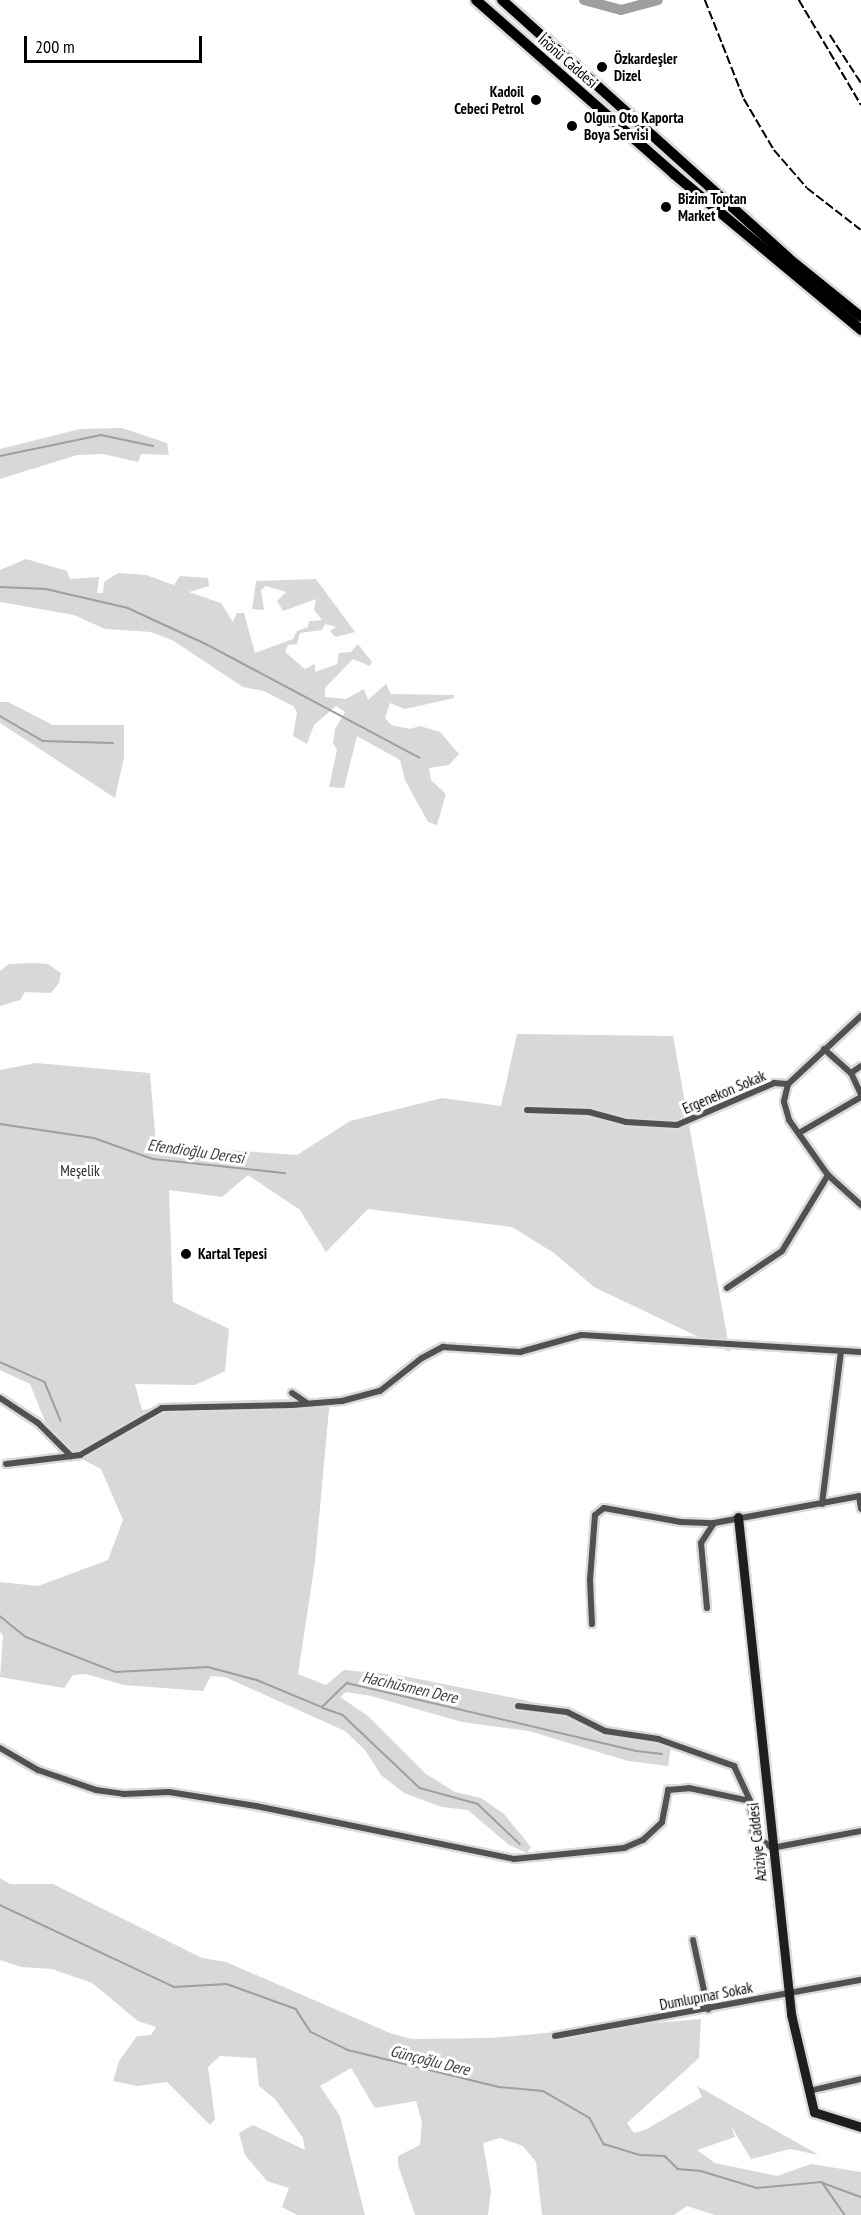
<!DOCTYPE html>
<meta charset="utf-8">
<style>
body{margin:0}
#map{position:relative;width:861px;height:2215px;overflow:hidden;background:#fff;font-family:"PT Sans Narrow",sans-serif}
div>[style]{position:absolute}
.green>*{inset:0;background:#d8d8d8}
.stream>*{height:1.5px;margin:-0.75px;padding:0 0.75px;transform-origin:0.75px;border-radius:0.75px;background:#9f9f9f}
.river>*{height:10px;margin:-5px;padding:0 5px;transform-origin:5px;border-radius:5px;background:#9f9f9f}
.roads{filter:drop-shadow(2px 0 #dbdbdb) drop-shadow(-2px 0 #dbdbdb) drop-shadow(0 2px #dbdbdb) drop-shadow(0 -2px #dbdbdb)}
.street>*{height:6px;margin:-3px;padding:0 3px;transform-origin:3px;border-radius:3px;background:#515151}
.secondary>*{height:9px;margin:-4.5px;padding:0 4.5px;transform-origin:4.5px;border-radius:4.5px;background:#1e1e1e}
.primary>*{height:10px;margin:-5px;padding:0 5px;transform-origin:5px;border-radius:5px;background:#000}
.rail>*{height:1.5px;margin-top:-0.75px;transform-origin:0;background:repeating-linear-gradient(90deg,#000 0 9px,transparent 0 12px)}
.dots>*{width:16px;height:16px;translate:-50% -50%;box-sizing:border-box;border:3px solid #fff;border-radius:50%}
span{translate:-50% -50%;white-space:nowrap;text-align:center;line-height:1.15;-webkit-text-stroke:6px #fff;paint-order:stroke}
.poi-label{font-size:15px;color:#000;font-weight:700}
.left{translate:0 -50%;text-align:left}
.right{translate:-100% -50%;text-align:right}
.street-label{font-size:15px;color:#000}
.park-label{font-size:15px;color:#2f2f2f}
.water-label{font-size:16px;color:#404040;font-style:italic}
.scale{position:absolute;left:24px;top:36px;width:178px;height:27px;box-sizing:border-box;border:3px solid #000;border-top:0;padding-left:8px;font-size:18px;line-height:21px;white-space:nowrap;color:#000;-webkit-text-stroke:4px #fff;paint-order:stroke}
</style>
<div id="map">
<div class="green">
<i style="clip-path:polygon(122px 428px,167px 443px,169px 455px,141px 454px,138px 462px,103px 454px,77px 455px,0 479px,0 449px,80px 429px)"></i>
<i style="clip-path:polygon(26px 559px,67px 571px,70px 579px,99px 577px,97px 593px,103px 593px,104px 582px,118px 573px,146px 575px,174px 585px,180px 576px,208px 578px,209px 586px,189px 592px,221px 603px,233px 622px,237px 613px,244px 613px,255px 653px,293px 639px,297px 631px,308px 627px,309px 621px,322px 620px,314px 610px,316px 599px,283px 611px,277px 601px,286px 592px,266px 586px,261px 590px,264px 610px,252px 609px,256px 581px,316px 579px,355px 632px,335px 637px,330px 631px,336px 627px,325px 624px,322px 630px,300px 633px,297px 644px,288px 645px,285px 652px,305px 669px,315px 664px,315px 672px,337px 664px,339px 653px,351px 652px,358px 644px,372px 662px,370px 666px,353px 659px,325px 688px,325px 697px,346px 699px,364px 689px,368px 700px,386px 684px,391px 694px,454px 695px,454px 698px,405px 709px,390px 703px,385px 718px,391px 725px,410px 729px,420px 726px,440px 732px,459px 754px,449px 765px,429px 768px,431px 780px,446px 794px,437px 825px,428px 822px,405px 780px,400px 760px,357px 736px,344px 788px,329px 787px,337px 750px,333px 743px,335px 729px,345px 712px,336px 706px,314px 725px,307px 744px,293px 736px,297px 712px,293px 706px,264px 691px,243px 687px,172px 640px,151px 632px,105px 629px,74px 615px,0 602px,0 570px)"></i>
<i style="clip-path:polygon(0 702px,8px 702px,53px 725px,124px 725px,124px 757px,115px 798px,0 723px)"></i>
<i style="clip-path:polygon(34px 963px,48px 964px,61px 973px,59px 983px,51px 993px,25px 992px,20px 1000px,0 1006px,0 971px,9px 964px)"></i>
<i style="clip-path:polygon(517px 1034px,673px 1036px,730px 1352px,594px 1287px,554px 1253px,512px 1227px,368px 1209px,326px 1252px,300px 1210px,248px 1175px,222px 1197px,169px 1190px,173px 1302px,229px 1329px,225px 1371px,195px 1385px,135px 1384px,142px 1410px,184px 1402px,330px 1398px,315px 1562px,298px 1674px,326px 1685px,344px 1670px,398px 1675px,524px 1700px,636px 1734px,672px 1740px,668px 1766px,628px 1761px,529px 1731px,462px 1722px,371px 1696px,346px 1692px,340px 1697px,368px 1716px,426px 1774px,455px 1792px,481px 1798px,504px 1814px,531px 1847px,527px 1853px,509px 1845px,468px 1810px,442px 1807px,404px 1793px,381px 1775px,365px 1750px,345px 1731px,225px 1677px,211px 1676px,203px 1691px,124px 1685px,86px 1674px,73px 1675px,64px 1688px,0 1677px,3px 1635px,0 1632px,0 1582px,38px 1586px,108px 1560px,123px 1520px,101px 1469px,82px 1459px,46px 1424px,30px 1384px,0 1370px,0 1070px,36px 1063px,150px 1073px,156px 1145px,297px 1155px,350px 1121px,442px 1098px,501px 1106px)"></i>
<i style="clip-path:polygon(0 1878px,10px 1884px,53px 1884px,202px 1958px,226px 1962px,390px 2033px,412px 2039px,490px 2038px,701px 2019px,699px 2058px,627px 2123px,634px 2133px,645px 2130px,702px 2097px,697px 2086px,819px 2155px,790px 2149px,751px 2159px,731px 2126px,735px 2137px,697px 2150px,715px 2163px,777px 2176px,811px 2164px,861px 2172px,861px 2215px,715px 2215px,687px 2206px,674px 2215px,542px 2215px,536px 2162px,523px 2146px,500px 2138px,483px 2143px,491px 2190px,488px 2215px,415px 2215px,398px 2165px,398px 2156px,420px 2145px,422px 2122px,416px 2101px,375px 2108px,351px 2068px,320px 2086px,340px 2116px,365px 2215px,297px 2215px,282px 2207px,289px 2188px,267px 2181px,245px 2155px,239px 2133px,253px 2125px,305px 2150px,303px 2138px,275px 2099px,259px 2086px,256px 2058px,220px 2056px,208px 2067px,215px 2119px,210px 2125px,167px 2082px,137px 2086px,113px 2081px,119px 2061px,137px 2036px,151px 2035px,156px 2027px,138px 2021px,92px 1983px,52px 1969px,21px 1967px,0 1960px)"></i>
</div>
<div class="stream">
<i style="left:0;top:456px;width:103px;rotate:-11.7deg"></i>
<i style="left:101px;top:435px;width:53px;rotate:11.9deg"></i>
<i style="left:0;top:587px;width:46px;rotate:2.5deg"></i>
<i style="left:46px;top:589px;width:84px;rotate:13deg"></i>
<i style="left:128px;top:608px;width:86px;rotate:24.8deg"></i>
<i style="left:206px;top:644px;width:242px;rotate:28deg"></i>
<i style="left:0;top:716px;width:50px;rotate:30.2deg"></i>
<i style="left:43px;top:741px;width:70px;rotate:1.6deg"></i>
<i style="left:0;top:1124px;width:95px;rotate:8.5deg"></i>
<i style="left:94px;top:1138px;width:63px;rotate:19.6deg"></i>
<i style="left:153px;top:1159px;width:133px;rotate:6.1deg"></i>
<i style="left:0;top:1362px;width:49px;rotate:24deg"></i>
<i style="left:45px;top:1382px;width:42px;rotate:67.7deg"></i>
<i style="left:0;top:1616px;width:33px;rotate:39deg"></i>
<i style="left:26px;top:1637px;width:97px;rotate:21.3deg"></i>
<i style="left:116px;top:1672px;width:92px;rotate:-3.1deg"></i>
<i style="left:208px;top:1667px;width:51px;rotate:14.9deg"></i>
<i style="left:257px;top:1680px;width:70px;rotate:22.6deg"></i>
<i style="left:322px;top:1707px;width:35px;rotate:-44deg"></i>
<i style="left:347px;top:1683px;width:298px;rotate:13.2deg"></i>
<i style="left:637px;top:1751px;width:25px;rotate:7deg"></i>
<i style="left:323px;top:1708px;width:21px;rotate:19deg"></i>
<i style="left:343px;top:1715px;width:106px;rotate:43.5deg"></i>
<i style="left:420px;top:1788px;width:60px;rotate:15.4deg"></i>
<i style="left:478px;top:1804px;width:58px;rotate:43.6deg"></i>
<i style="left:0;top:1905px;width:192px;rotate:25.2deg"></i>
<i style="left:174px;top:1987px;width:53px;rotate:-3.2deg"></i>
<i style="left:227px;top:1984px;width:73px;rotate:19.9deg"></i>
<i style="left:296px;top:2009px;width:27px;rotate:57deg"></i>
<i style="left:311px;top:2032px;width:41px;rotate:25.9deg"></i>
<i style="left:348px;top:2050px;width:155px;rotate:13.8deg"></i>
<i style="left:499px;top:2087px;width:44px;rotate:5.2deg"></i>
<i style="left:543px;top:2091px;width:54px;rotate:29.9deg"></i>
<i style="left:590px;top:2118px;width:30px;rotate:62deg"></i>
<i style="left:604px;top:2144px;width:38px;rotate:17deg"></i>
<i style="left:640px;top:2155px;width:25px;rotate:2deg"></i>
<i style="left:665px;top:2156px;width:18px;rotate:45deg"></i>
<i style="left:678px;top:2169px;width:23px;rotate:5deg"></i>
<i style="left:701px;top:2171px;width:59px;rotate:16.9deg"></i>
<i style="left:757px;top:2188px;width:65px;rotate:-5.3deg"></i>
<i style="left:822px;top:2182px;width:40px;rotate:55.1deg"></i>
<i style="left:823px;top:2183px;width:40px;rotate:20.2deg"></i>
</div>
<div class="river">
<i style="left:584px;top:0;width:38px;rotate:15deg"></i>
<i style="left:621px;top:10px;width:38px;rotate:-15deg"></i>
</div>
<div class="roads">
<div class="street">
<i style="left:861px;top:1016px;width:100px;rotate:137deg"></i>
<i style="left:788px;top:1084px;width:18px;rotate:103deg"></i>
<i style="left:784px;top:1102px;width:19px;rotate:74deg"></i>
<i style="left:789px;top:1120px;width:67px;rotate:54.7deg"></i>
<i style="left:828px;top:1175px;width:45px;rotate:42.3deg"></i>
<i style="left:824px;top:1049px;width:36px;rotate:42deg"></i>
<i style="left:851px;top:1073px;width:23px;rotate:65deg"></i>
<i style="left:851px;top:1073px;width:12px;rotate:-35deg"></i>
<i style="left:527px;top:1110px;width:62px;rotate:1.8deg"></i>
<i style="left:589px;top:1112px;width:38px;rotate:15deg"></i>
<i style="left:626px;top:1122px;width:51px;rotate:3.4deg"></i>
<i style="left:677px;top:1125px;width:106px;rotate:-23.4deg"></i>
<i style="left:774px;top:1083px;width:14px;rotate:4deg"></i>
<i style="left:799px;top:1133px;width:72px;rotate:-30.1deg"></i>
<i style="left:727px;top:1288px;width:66px;rotate:-33.9deg"></i>
<i style="left:782px;top:1251px;width:89px;rotate:-58.8deg"></i>
<i style="left:292px;top:1393px;width:18px;rotate:34deg"></i>
<i style="left:0;top:1398px;width:45px;rotate:33.3deg"></i>
<i style="left:38px;top:1423px;width:47px;rotate:45deg"></i>
<i style="left:6px;top:1464px;width:75px;rotate:-6.9deg"></i>
<i style="left:80px;top:1455px;width:95px;rotate:-29.8deg"></i>
<i style="left:162px;top:1408px;width:130px;rotate:-1.3deg"></i>
<i style="left:292px;top:1405px;width:50px;rotate:-4.6deg"></i>
<i style="left:342px;top:1401px;width:39px;rotate:-15deg"></i>
<i style="left:380px;top:1391px;width:53px;rotate:-38.2deg"></i>
<i style="left:422px;top:1358px;width:24px;rotate:-28deg"></i>
<i style="left:443px;top:1347px;width:77px;rotate:3.7deg"></i>
<i style="left:520px;top:1352px;width:63px;rotate:-15.6deg"></i>
<i style="left:581px;top:1335px;width:281px;rotate:3.5deg"></i>
<i style="left:822px;top:1504px;width:154px;rotate:-82.9deg"></i>
<i style="left:707px;top:1608px;width:65px;rotate:-95.3deg"></i>
<i style="left:701px;top:1543px;width:24px;rotate:-57deg"></i>
<i style="left:714px;top:1523px;width:147px;rotate:-10.5deg"></i>
<i style="left:859px;top:1496px;width:13px;rotate:81deg"></i>
<i style="left:592px;top:1624px;width:44px;rotate:-92.6deg"></i>
<i style="left:590px;top:1580px;width:65px;rotate:-85.6deg"></i>
<i style="left:595px;top:1515px;width:11px;rotate:-38deg"></i>
<i style="left:604px;top:1508px;width:78px;rotate:10.3deg"></i>
<i style="left:681px;top:1522px;width:33px;rotate:2deg"></i>
<i style="left:518px;top:1706px;width:49px;rotate:7deg"></i>
<i style="left:567px;top:1712px;width:42px;rotate:26.6deg"></i>
<i style="left:605px;top:1731px;width:54px;rotate:8.6deg"></i>
<i style="left:658px;top:1739px;width:81px;rotate:19.6deg"></i>
<i style="left:734px;top:1766px;width:38px;rotate:65deg"></i>
<i style="left:750px;top:1801px;width:33px;rotate:85deg"></i>
<i style="left:753px;top:1834px;width:24px;rotate:36deg"></i>
<i style="left:772px;top:1848px;width:91px;rotate:-10.8deg"></i>
<i style="left:0;top:1748px;width:44px;rotate:30.1deg"></i>
<i style="left:38px;top:1770px;width:61px;rotate:19deg"></i>
<i style="left:96px;top:1790px;width:28px;rotate:8deg"></i>
<i style="left:124px;top:1794px;width:45px;rotate:-2.5deg"></i>
<i style="left:169px;top:1792px;width:88px;rotate:9.1deg"></i>
<i style="left:256px;top:1806px;width:263px;rotate:11.6deg"></i>
<i style="left:514px;top:1859px;width:111px;rotate:-5.7deg"></i>
<i style="left:624px;top:1848px;width:21px;rotate:-23deg"></i>
<i style="left:643px;top:1840px;width:26px;rotate:-43deg"></i>
<i style="left:662px;top:1822px;width:33px;rotate:-79deg"></i>
<i style="left:668px;top:1790px;width:21px;rotate:-5deg"></i>
<i style="left:689px;top:1788px;width:62px;rotate:12deg"></i>
<i style="left:693px;top:1940px;width:71px;rotate:77.7deg"></i>
<i style="left:555px;top:2036px;width:311px;rotate:-10.4deg"></i>
<i style="left:809px;top:2091px;width:53px;rotate:-13deg"></i>
</div>
<div class="secondary">
<i style="left:738px;top:1517px;width:500px;rotate:83.9deg"></i>
<i style="left:791px;top:2014px;width:101px;rotate:76.8deg"></i>
<i style="left:814px;top:2112px;width:49px;rotate:17.7deg"></i>
</div>
<div class="primary">
<i style="left:476px;top:0;width:264px;rotate:41.3deg"></i>
<i style="left:674px;top:174px;width:244px;rotate:39.8deg"></i>
<i style="left:502px;top:0;width:384px;rotate:42deg"></i>
<i style="left:787px;top:257px;width:95px;rotate:39deg"></i>
</div>
</div>
<div class="rail">
<i style="left:705px;top:0;width:106px;rotate:68.5deg"></i>
<i style="left:744px;top:99px;width:59px;rotate:59.5deg"></i>
<i style="left:774px;top:150px;width:50px;rotate:49deg"></i>
<i style="left:807px;top:188px;width:68px;rotate:37.9deg"></i>
<i style="left:799px;top:0;width:122px;rotate:59.4deg"></i>
<i style="left:830px;top:35px;width:57px;rotate:57.1deg"></i>
</div>
<div class="dots">
<i style="left:602px;top:67px;background:#000"></i>
<i style="left:536px;top:100px;background:#000"></i>
<i style="left:572px;top:126px;background:#000"></i>
<i style="left:666px;top:207px;background:#000"></i>
<i style="left:186px;top:1254px;background:#000"></i>
</div>
<div class="poi-label">
<span class="left" style="left:614px;top:67px">Özkardeşler<br>Dizel</span>
<span class="right" style="left:524px;top:100px">Kadoil<br>Cebeci Petrol</span>
<span class="left" style="left:584px;top:126px">Olgun Oto Kaporta<br>Boya Servisi</span>
<span class="left" style="left:678px;top:207px">Bizim Toptan<br>Market</span>
<span class="left" style="left:198px;top:1254px">Kartal Tepesi</span>
</div>
<div class="street-label">
<span style="left:568px;top:61px;rotate:41deg">İnönü Caddesi</span>
<span style="left:724px;top:1092px;rotate:-23deg">Ergenekon Sokak</span>
<span style="left:757px;top:1842px;rotate:-96deg">Aziziye Caddesi</span>
<span style="left:706px;top:1996px;rotate:-11deg">Dumlupınar Sokak</span>
</div>
<div class="park-label">
<span style="left:80px;top:1171px">Meşelik</span>
</div>
<div class="water-label">
<span style="left:196px;top:1151px;rotate:8deg">Efendioğlu Deresi</span>
<span style="left:410px;top:1687px;rotate:13deg">Hacıhüsmen Dere</span>
<span style="left:430px;top:2060px;rotate:14deg">Günçoğlu Dere</span>
</div>
<div class="scale">200 m</div>
</div>
